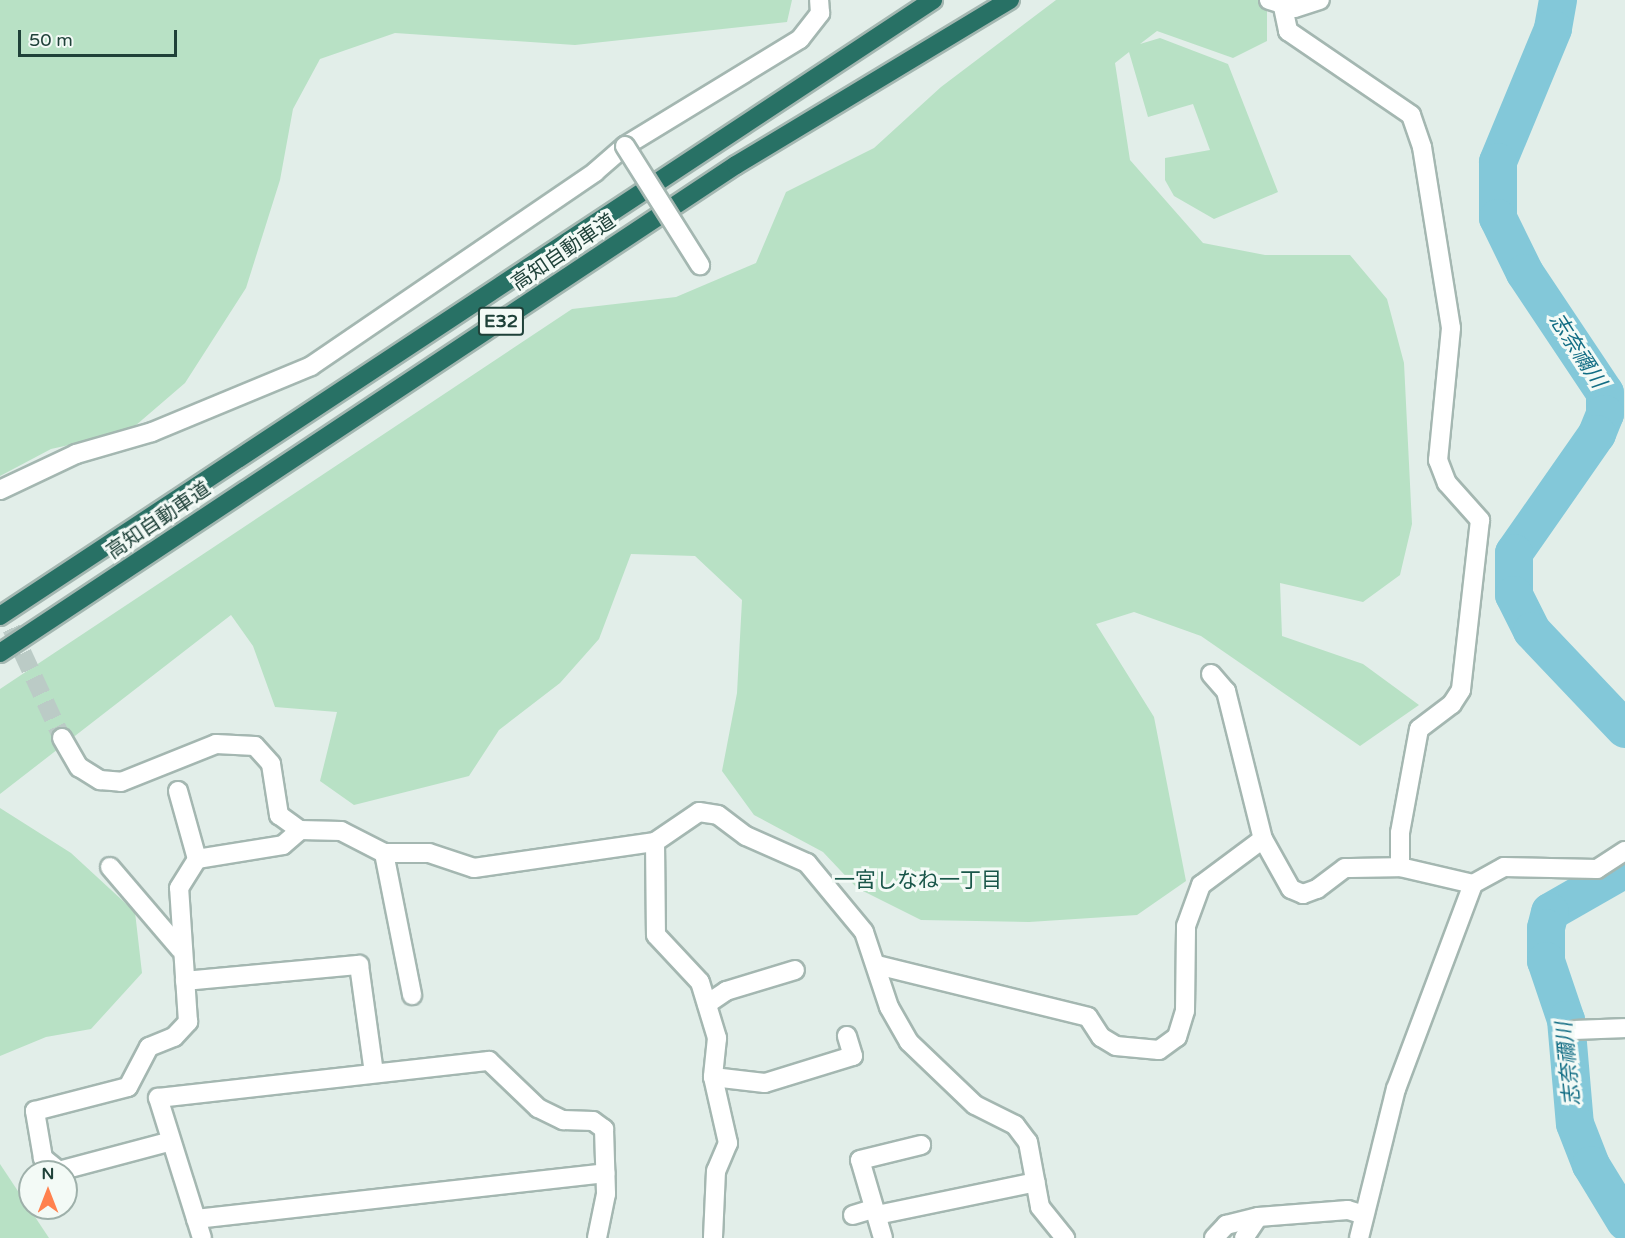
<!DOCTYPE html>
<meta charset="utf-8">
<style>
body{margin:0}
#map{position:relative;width:1625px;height:1238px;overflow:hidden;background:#e2eee9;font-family:"Varela Round","Noto Sans JP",sans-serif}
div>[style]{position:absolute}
.green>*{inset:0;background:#b8e1c5}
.river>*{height:38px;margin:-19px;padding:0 19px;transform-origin:19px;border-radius:19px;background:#83c8d9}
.street-tunnel>*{height:18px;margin-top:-9px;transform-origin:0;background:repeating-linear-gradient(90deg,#bbcbc6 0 18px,transparent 0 27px)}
.roads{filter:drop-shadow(2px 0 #a4b7b1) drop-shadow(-2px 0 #a4b7b1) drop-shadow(0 2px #a4b7b1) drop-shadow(0 -2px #a4b7b1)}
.street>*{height:18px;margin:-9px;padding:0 9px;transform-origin:9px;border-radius:9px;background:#fff}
.highway>*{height:18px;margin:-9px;padding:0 9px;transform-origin:9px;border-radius:9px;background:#287165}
.bridges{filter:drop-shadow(2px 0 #a4b7b1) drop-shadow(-2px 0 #a4b7b1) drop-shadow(0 2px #a4b7b1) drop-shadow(0 -2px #a4b7b1)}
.street-bridge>*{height:18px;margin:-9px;padding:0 9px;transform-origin:9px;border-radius:9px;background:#fff}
span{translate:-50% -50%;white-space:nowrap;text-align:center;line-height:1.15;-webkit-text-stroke:6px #f3faf6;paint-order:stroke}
.shield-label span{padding:2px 4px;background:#f3faf6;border:2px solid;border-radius:4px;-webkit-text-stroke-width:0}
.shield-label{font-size:18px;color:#1f4139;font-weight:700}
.street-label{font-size:20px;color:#1f4139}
.water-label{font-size:21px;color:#126d84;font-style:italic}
.neighbourhood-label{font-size:21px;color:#195649}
.north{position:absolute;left:18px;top:1160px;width:60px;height:60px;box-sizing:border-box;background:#f3faf6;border:2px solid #9eb0aa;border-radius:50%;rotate:0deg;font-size:16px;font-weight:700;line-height:24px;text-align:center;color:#1f4139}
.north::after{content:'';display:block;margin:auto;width:21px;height:27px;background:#ff814e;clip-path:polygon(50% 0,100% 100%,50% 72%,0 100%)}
.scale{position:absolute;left:18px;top:30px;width:159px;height:27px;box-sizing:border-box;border:3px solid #1f4139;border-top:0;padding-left:8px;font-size:18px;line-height:21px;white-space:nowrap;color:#1f4139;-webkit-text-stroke:4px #f3faf6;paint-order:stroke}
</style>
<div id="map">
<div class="green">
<i style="clip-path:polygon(0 0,792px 0,787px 22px,575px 45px,395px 33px,320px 59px,293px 109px,280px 180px,246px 288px,185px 383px,128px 432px,51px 449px,0 476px)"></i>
<i style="clip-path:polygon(1056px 0,1267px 0,1267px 41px,1233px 58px,1157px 31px,1140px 44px,1160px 38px,1228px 64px,1278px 192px,1214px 219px,1174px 196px,1165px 180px,1165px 158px,1210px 150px,1193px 104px,1148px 117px,1129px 52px,1115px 63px,1130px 160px,1203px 243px,1265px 255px,1350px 255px,1387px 299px,1404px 363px,1412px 524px,1400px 575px,1363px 602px,1280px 583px,1282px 636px,1363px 664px,1419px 705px,1360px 746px,1201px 636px,1134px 612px,1096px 624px,1154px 717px,1186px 881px,1137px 915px,1029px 922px,921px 920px,857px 888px,823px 852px,754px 815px,722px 771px,737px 693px,742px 600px,695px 556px,631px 554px,599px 639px,560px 683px,499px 730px,469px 776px,354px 805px,320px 781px,337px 712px,275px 707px,253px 646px,231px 615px,0 794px,0 689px,572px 309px,676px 297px,756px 263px,786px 192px,874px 148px,941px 87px)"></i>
<i style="clip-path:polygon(0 808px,71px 853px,135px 912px,142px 973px,91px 1029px,46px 1037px,0 1056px)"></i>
<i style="clip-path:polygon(0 1164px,49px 1238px,0 1238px)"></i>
</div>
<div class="river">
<i style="left:1558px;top:0;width:29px;rotate:100deg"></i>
<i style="left:1553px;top:29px;width:144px;rotate:112.5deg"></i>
<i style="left:1498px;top:162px;width:56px;rotate:90deg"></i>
<i style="left:1498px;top:218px;width:61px;rotate:63.9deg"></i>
<i style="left:1525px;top:273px;width:144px;rotate:56.3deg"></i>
<i style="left:1605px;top:393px;width:21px;rotate:90deg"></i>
<i style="left:1605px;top:414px;width:22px;rotate:112deg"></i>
<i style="left:1597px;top:434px;width:145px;rotate:124.9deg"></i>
<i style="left:1514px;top:553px;width:42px;rotate:90deg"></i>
<i style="left:1514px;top:595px;width:40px;rotate:63.4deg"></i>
<i style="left:1532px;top:631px;width:135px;rotate:46.5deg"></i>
<i style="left:1625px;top:869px;width:86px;rotate:150.2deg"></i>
<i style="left:1550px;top:912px;width:16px;rotate:104deg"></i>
<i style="left:1546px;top:928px;width:33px;rotate:90deg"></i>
<i style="left:1546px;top:961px;width:62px;rotate:71.3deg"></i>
<i style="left:1566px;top:1020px;width:104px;rotate:85.1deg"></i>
<i style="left:1575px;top:1124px;width:44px;rotate:68.7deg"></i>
<i style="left:1591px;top:1165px;width:66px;rotate:58.7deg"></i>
</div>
<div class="street-tunnel">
<i style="left:0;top:604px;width:148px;rotate:65.2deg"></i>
</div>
<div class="roads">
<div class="street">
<i style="left:1269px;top:0;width:27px;rotate:17deg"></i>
<i style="left:1295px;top:8px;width:26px;rotate:-18deg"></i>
<i style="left:1283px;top:7px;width:25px;rotate:78deg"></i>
<i style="left:1288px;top:31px;width:149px;rotate:34.3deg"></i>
<i style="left:1411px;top:115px;width:34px;rotate:71deg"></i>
<i style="left:1422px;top:147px;width:183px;rotate:80.9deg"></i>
<i style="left:1451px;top:328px;width:133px;rotate:95.6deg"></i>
<i style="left:1438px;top:460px;width:25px;rotate:69deg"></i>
<i style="left:1447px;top:483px;width:50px;rotate:48.3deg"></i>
<i style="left:1480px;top:520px;width:171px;rotate:96.4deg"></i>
<i style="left:1461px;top:690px;width:17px;rotate:123deg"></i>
<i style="left:1452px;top:704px;width:41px;rotate:142.9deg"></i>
<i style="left:1419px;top:729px;width:106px;rotate:100.4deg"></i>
<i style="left:1400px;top:833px;width:34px;rotate:90deg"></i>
<i style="left:1400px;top:867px;width:75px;rotate:13.1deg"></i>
<i style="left:0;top:490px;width:84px;rotate:-25.3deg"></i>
<i style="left:76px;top:454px;width:79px;rotate:-16.1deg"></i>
<i style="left:152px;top:432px;width:172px;rotate:-22.5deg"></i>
<i style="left:311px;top:366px;width:344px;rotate:-34.3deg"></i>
<i style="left:595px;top:172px;width:40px;rotate:-41deg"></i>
<i style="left:625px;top:146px;width:205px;rotate:-31.4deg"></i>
<i style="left:800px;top:39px;width:33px;rotate:-52deg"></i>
<i style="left:820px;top:13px;width:13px;rotate:-94deg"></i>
<i style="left:1211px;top:674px;width:23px;rotate:49deg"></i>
<i style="left:1226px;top:691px;width:153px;rotate:76deg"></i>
<i style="left:1263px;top:839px;width:57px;rotate:60.8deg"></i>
<i style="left:1291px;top:889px;width:13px;rotate:23deg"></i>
<i style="left:1303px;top:894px;width:15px;rotate:-20deg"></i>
<i style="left:1317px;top:889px;width:35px;rotate:-37deg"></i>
<i style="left:1345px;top:868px;width:55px;rotate:-1deg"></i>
<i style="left:62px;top:738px;width:34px;rotate:60deg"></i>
<i style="left:79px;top:767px;width:25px;rotate:32deg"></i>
<i style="left:100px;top:780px;width:21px;rotate:5deg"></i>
<i style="left:121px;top:782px;width:102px;rotate:-21.8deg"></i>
<i style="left:216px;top:744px;width:39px;rotate:3deg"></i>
<i style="left:255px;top:746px;width:24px;rotate:48deg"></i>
<i style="left:271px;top:764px;width:52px;rotate:81.1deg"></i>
<i style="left:279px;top:815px;width:26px;rotate:36deg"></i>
<i style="left:300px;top:830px;width:41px;rotate:1.4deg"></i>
<i style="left:341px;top:831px;width:48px;rotate:27.1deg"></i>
<i style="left:384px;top:853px;width:45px"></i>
<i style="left:429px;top:853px;width:47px;rotate:18.4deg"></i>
<i style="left:474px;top:868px;width:183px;rotate:-8.2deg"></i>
<i style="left:655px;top:842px;width:53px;rotate:-34.3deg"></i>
<i style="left:699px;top:812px;width:19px;rotate:9deg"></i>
<i style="left:718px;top:815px;width:35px;rotate:37deg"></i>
<i style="left:746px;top:836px;width:67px;rotate:23.9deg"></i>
<i style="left:807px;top:863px;width:89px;rotate:50.4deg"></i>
<i style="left:864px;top:932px;width:79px;rotate:71.6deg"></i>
<i style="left:889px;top:1007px;width:40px;rotate:60.3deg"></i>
<i style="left:909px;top:1042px;width:91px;rotate:43.7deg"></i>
<i style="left:975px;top:1105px;width:45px;rotate:26.6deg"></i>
<i style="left:1015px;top:1125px;width:21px;rotate:53deg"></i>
<i style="left:1028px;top:1142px;width:66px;rotate:79.5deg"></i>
<i style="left:1040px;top:1207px;width:40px;rotate:51deg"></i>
<i style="left:178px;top:791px;width:71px;rotate:74.4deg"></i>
<i style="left:655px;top:842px;width:93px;rotate:89.4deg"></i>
<i style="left:656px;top:935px;width:64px;rotate:46.9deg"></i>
<i style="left:700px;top:982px;width:59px;rotate:73.1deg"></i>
<i style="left:717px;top:1038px;width:39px;rotate:96deg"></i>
<i style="left:713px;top:1077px;width:68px;rotate:77.2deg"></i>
<i style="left:728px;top:1143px;width:30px;rotate:113deg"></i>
<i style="left:716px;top:1171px;width:67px;rotate:92.6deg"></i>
<i style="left:384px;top:853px;width:145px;rotate:78.8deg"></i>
<i style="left:110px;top:867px;width:108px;rotate:49.5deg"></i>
<i style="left:877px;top:965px;width:217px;rotate:13.8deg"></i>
<i style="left:1088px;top:1017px;width:24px;rotate:57deg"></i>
<i style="left:1101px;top:1037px;width:17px;rotate:31deg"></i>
<i style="left:1116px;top:1046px;width:43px;rotate:5.3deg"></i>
<i style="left:1159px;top:1050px;width:22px;rotate:-36deg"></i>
<i style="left:1177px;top:1037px;width:27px;rotate:-73deg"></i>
<i style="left:1185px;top:1011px;width:85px;rotate:-89.3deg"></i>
<i style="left:1186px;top:926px;width:44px;rotate:-69.9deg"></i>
<i style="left:1201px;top:885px;width:77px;rotate:-36.6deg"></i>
<i style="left:185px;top:981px;width:175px;rotate:-5.3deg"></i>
<i style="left:359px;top:965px;width:109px;rotate:82.1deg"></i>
<i style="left:707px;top:1004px;width:23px;rotate:-34deg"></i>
<i style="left:726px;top:991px;width:72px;rotate:-16.9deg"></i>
<i style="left:1576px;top:1030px;width:49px;rotate:-2.3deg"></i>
<i style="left:713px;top:1077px;width:52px;rotate:6.6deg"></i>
<i style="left:765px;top:1083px;width:92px;rotate:-17.1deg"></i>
<i style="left:853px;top:1056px;width:21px;rotate:-107deg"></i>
<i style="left:168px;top:1142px;width:113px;rotate:165.1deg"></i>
<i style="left:59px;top:1171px;width:21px;rotate:-141deg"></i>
<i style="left:43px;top:1158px;width:48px;rotate:-99.7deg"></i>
<i style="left:35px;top:1111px;width:96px;rotate:-14.5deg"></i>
<i style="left:128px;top:1087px;width:45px;rotate:-62.3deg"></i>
<i style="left:149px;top:1047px;width:27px;rotate:-22deg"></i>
<i style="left:174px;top:1037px;width:21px;rotate:-47deg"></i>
<i style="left:188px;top:1022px;width:134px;rotate:-93.8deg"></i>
<i style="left:179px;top:888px;width:34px;rotate:-58deg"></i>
<i style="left:197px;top:859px;width:87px;rotate:-9.2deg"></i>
<i style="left:283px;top:845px;width:23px;rotate:-41deg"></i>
<i style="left:853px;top:1215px;width:21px;rotate:-17deg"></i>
<i style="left:877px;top:1215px;width:162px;rotate:-11.7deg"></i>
<i style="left:196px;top:1219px;width:412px;rotate:-6.4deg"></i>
<i style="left:202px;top:1238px;width:147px;rotate:-107.4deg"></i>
<i style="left:158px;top:1098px;width:333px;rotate:-6.4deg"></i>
<i style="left:489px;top:1061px;width:68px;rotate:43.8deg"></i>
<i style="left:538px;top:1108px;width:28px;rotate:26deg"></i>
<i style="left:563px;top:1120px;width:30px;rotate:2deg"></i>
<i style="left:593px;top:1121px;width:14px;rotate:36deg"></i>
<i style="left:604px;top:1129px;width:65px;rotate:88.2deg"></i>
<i style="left:606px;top:1194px;width:45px;rotate:101.6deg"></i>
<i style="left:883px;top:1238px;width:81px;rotate:-106.4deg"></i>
<i style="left:860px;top:1160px;width:63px;rotate:-13.8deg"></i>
<i style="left:1214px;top:1238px;width:18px;rotate:-47deg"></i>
<i style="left:1226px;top:1225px;width:33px;rotate:-14deg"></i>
<i style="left:1258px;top:1217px;width:90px;rotate:-4.4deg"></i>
<i style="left:1348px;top:1210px;width:14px;rotate:17deg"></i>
<i style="left:1244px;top:1238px;width:25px;rotate:-56deg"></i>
<i style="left:1359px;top:1238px;width:154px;rotate:-76.1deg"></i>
<i style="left:1396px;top:1089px;width:219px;rotate:-69.4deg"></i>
<i style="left:1473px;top:884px;width:35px;rotate:-29deg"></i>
<i style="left:1504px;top:867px;width:93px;rotate:1.2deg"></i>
<i style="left:1597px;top:869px;width:33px;rotate:-33deg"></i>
</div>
<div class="highway">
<i style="left:0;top:616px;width:1118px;rotate:-33.43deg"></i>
<i style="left:0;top:653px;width:883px;rotate:-33.55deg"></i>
<i style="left:736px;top:165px;width:320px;rotate:-31.1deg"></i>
</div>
</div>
<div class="bridges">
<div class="street-bridge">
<i style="left:625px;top:146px;width:141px;rotate:57.8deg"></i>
</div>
</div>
<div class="shield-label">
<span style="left:501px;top:321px">E32</span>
</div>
<div class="street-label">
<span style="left:564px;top:253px;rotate:-34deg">高知自動車道</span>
<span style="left:159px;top:521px;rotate:-34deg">高知自動車道</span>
</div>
<div class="water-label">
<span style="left:1577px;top:351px;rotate:57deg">志奈禰川</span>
<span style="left:1569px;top:1064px;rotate:-96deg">志奈禰川</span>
</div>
<div class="neighbourhood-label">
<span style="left:918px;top:881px">一宮しなね一丁目</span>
</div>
<div class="north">N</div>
<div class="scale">50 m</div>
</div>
